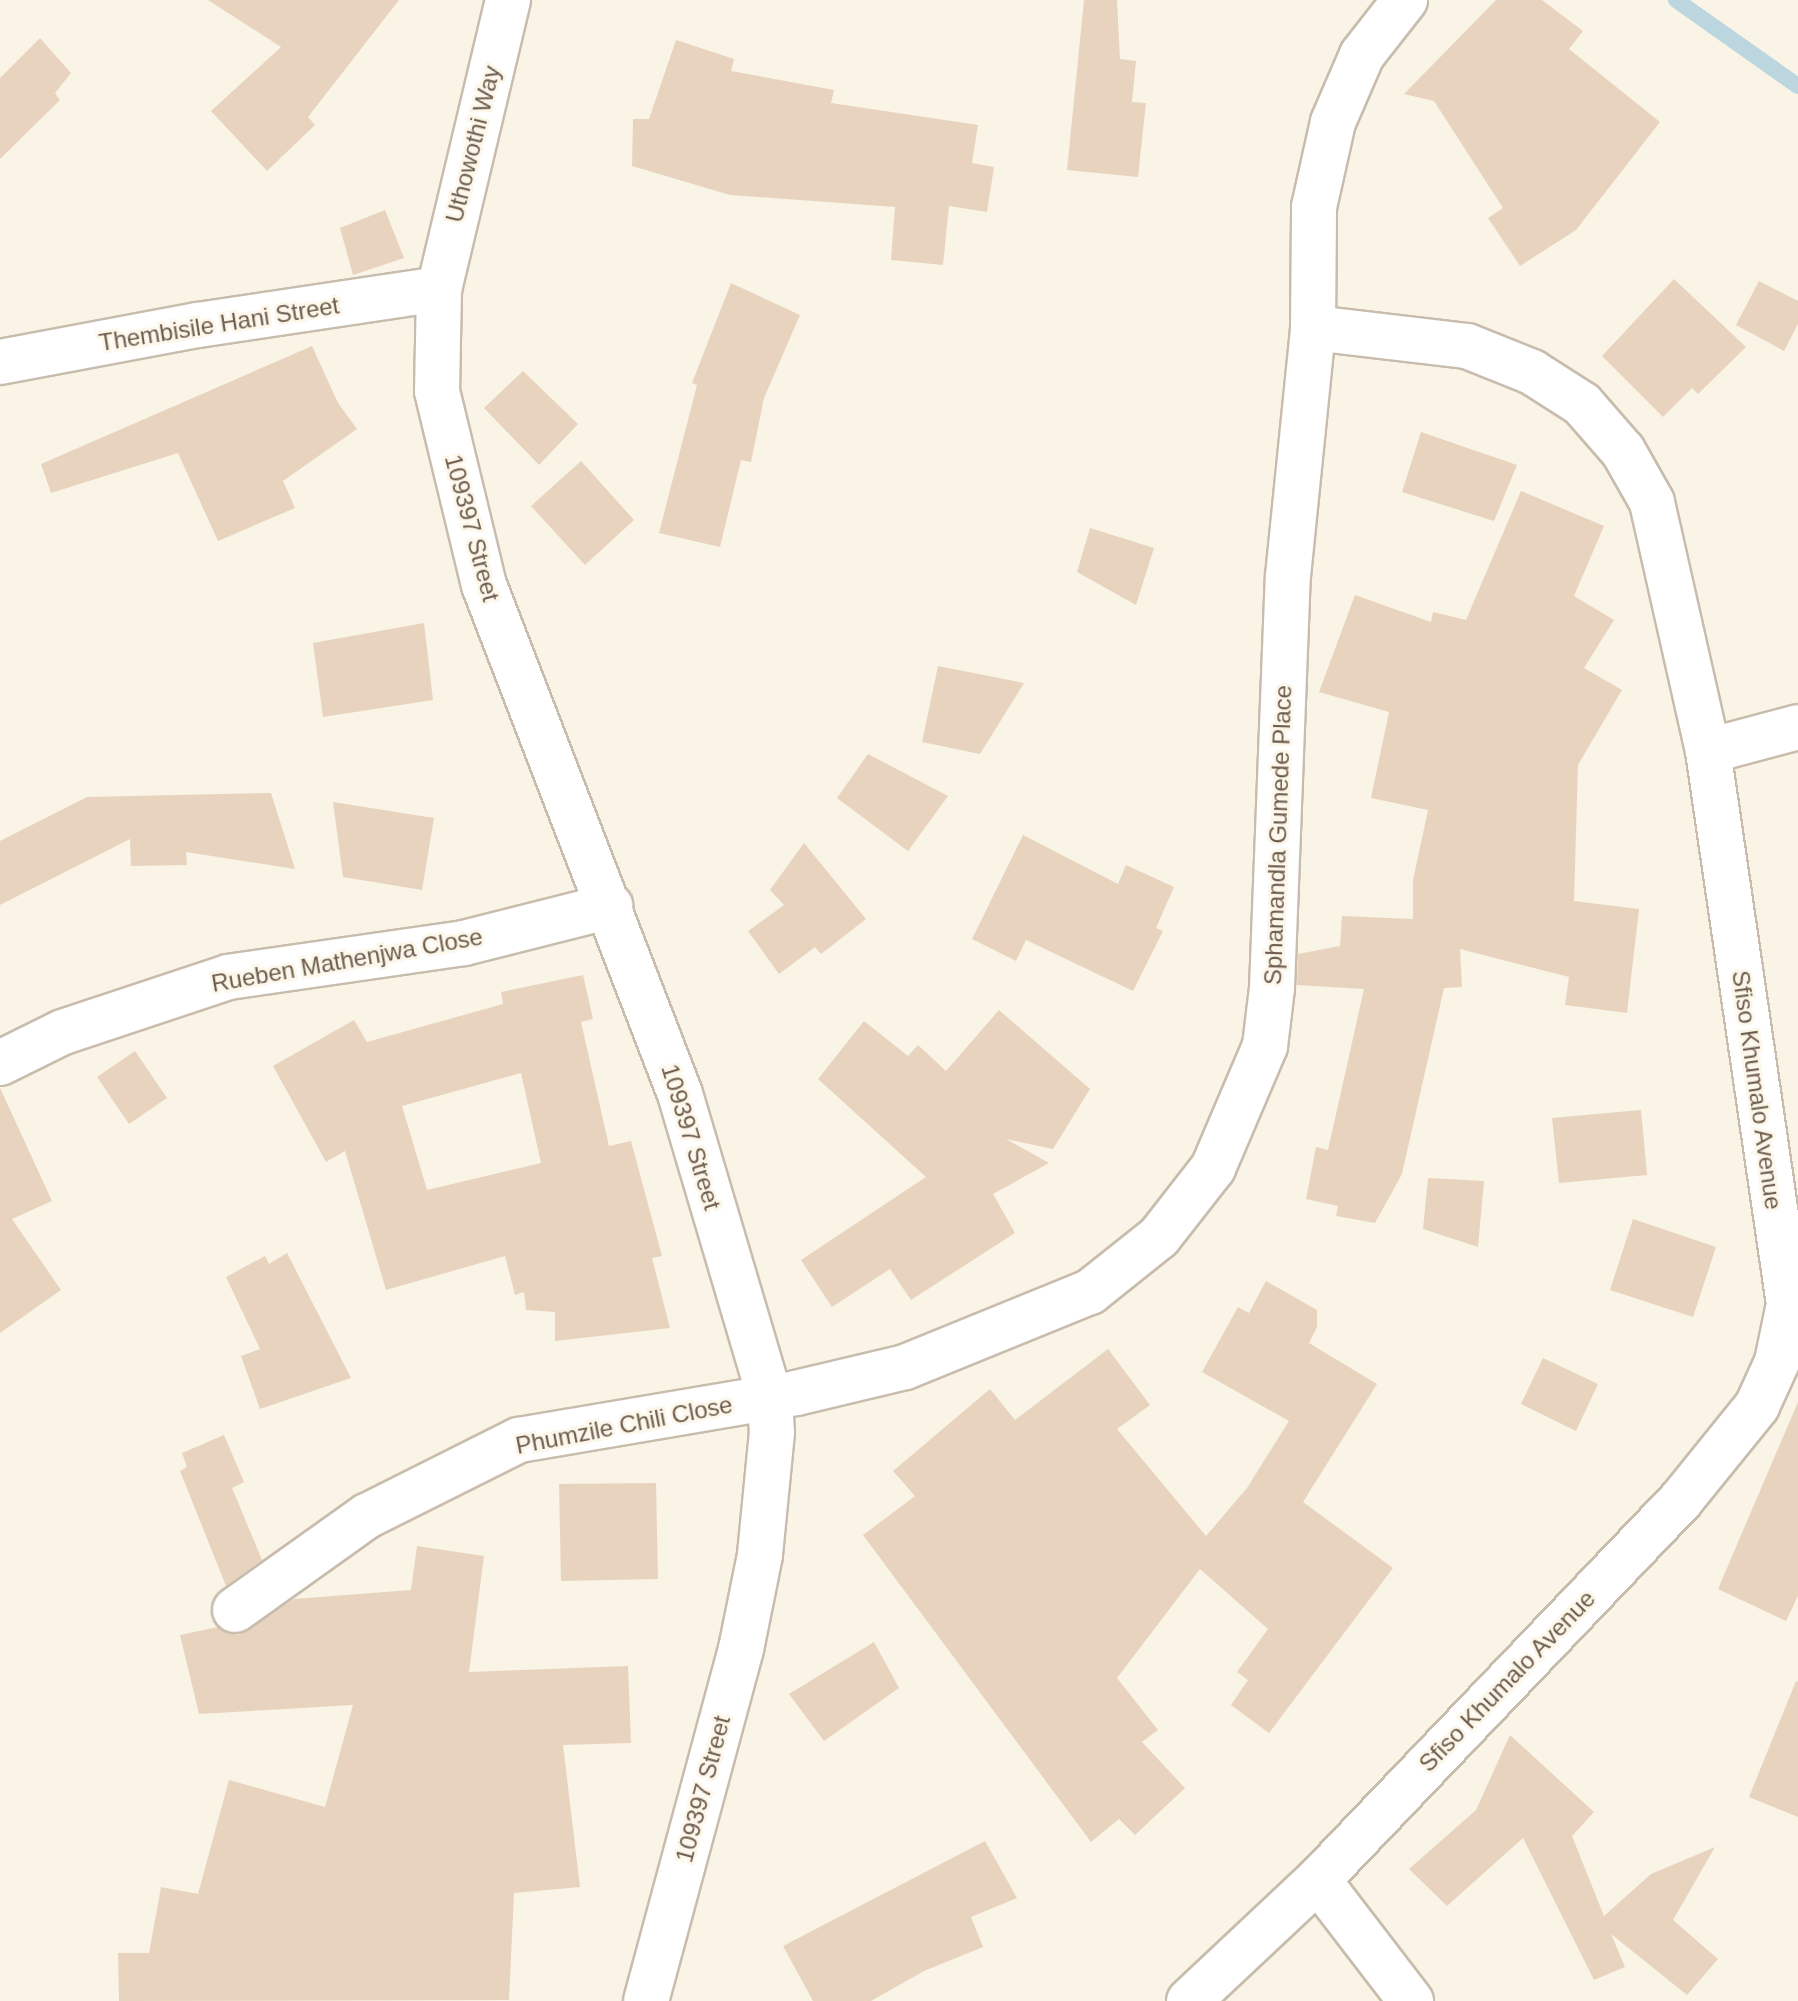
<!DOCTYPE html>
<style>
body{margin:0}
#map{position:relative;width:1798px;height:2001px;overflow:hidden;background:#f9f4e5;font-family:Arial,sans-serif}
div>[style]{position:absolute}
.stream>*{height:16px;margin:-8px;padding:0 8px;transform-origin:8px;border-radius:8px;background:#bcd6df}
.building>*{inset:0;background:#e8d4be}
.roads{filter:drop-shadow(2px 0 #c8bcad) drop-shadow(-2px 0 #c8bcad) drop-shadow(0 2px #c8bcad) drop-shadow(0 -2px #c8bcad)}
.minor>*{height:44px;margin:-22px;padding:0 22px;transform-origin:22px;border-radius:22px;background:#fff}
span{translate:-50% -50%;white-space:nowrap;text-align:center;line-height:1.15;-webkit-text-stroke:6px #fcf7ea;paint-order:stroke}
.street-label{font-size:24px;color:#6e5d4e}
</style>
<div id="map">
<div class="stream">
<i style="left:1676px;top:0;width:149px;rotate:35.2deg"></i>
</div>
<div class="building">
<i style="clip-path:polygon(208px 0,399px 0,308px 117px,315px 125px,267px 171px,211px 111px,281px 47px)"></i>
<i style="clip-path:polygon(1084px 0,1117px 0,1120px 59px,1136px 61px,1132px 102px,1146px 103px,1138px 177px,1067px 170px)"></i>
<i style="clip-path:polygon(1496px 0,1542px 0,1583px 31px,1569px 49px,1660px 122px,1576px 230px,1520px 266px,1488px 218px,1503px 208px,1434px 101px,1404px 94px)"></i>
<i style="clip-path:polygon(40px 38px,71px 73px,55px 93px,60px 100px,0 159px,0 78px)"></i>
<i style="clip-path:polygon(676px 40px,734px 59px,731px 71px,834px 90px,831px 103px,978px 125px,972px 163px,994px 167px,987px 212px,949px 206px,943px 265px,891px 260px,895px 207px,730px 195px,632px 166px,633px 119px,649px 119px)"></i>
<i style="clip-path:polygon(385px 210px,404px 258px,353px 275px,340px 228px)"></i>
<i style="clip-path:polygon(1674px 279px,1746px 347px,1698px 394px,1692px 388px,1663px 417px,1602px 356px)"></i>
<i style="clip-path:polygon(1759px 281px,1798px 301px,1798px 324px,1784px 351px,1736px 325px)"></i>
<i style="clip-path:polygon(731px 283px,800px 315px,764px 398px,751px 462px,741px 460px,720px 547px,659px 533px,697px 385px,692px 383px)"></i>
<i style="clip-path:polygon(312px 346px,338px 403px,357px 429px,283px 481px,295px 508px,218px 541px,178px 453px,51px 493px,41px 464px)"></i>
<i style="clip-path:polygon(523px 371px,578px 424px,539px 465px,484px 408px)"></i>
<i style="clip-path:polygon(1421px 432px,1517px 465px,1494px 521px,1402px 492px)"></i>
<i style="clip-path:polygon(581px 461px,634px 520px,585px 565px,531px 506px)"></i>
<i style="clip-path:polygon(1521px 491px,1604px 526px,1574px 596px,1614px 620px,1584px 668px,1622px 690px,1578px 765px,1574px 901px,1639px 909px,1627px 1013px,1565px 1005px,1569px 977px,1460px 949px,1462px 987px,1444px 988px,1402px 1174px,1375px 1223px,1336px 1216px,1338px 1206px,1306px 1199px,1316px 1147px,1328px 1150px,1364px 989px,1297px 985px,1298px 954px,1340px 946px,1342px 916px,1413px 919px,1413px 880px,1428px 810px,1371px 798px,1389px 712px,1319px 692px,1355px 595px,1431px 622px,1433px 612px,1466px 620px)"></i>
<i style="clip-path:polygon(1090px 528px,1154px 548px,1136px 605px,1077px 572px)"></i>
<i style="clip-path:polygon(424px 623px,433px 700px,323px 717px,313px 643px)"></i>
<i style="clip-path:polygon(938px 666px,1024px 683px,980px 754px,922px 742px)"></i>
<i style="clip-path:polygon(868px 754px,948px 796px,908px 851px,837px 798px)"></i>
<i style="clip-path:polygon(271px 793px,295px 869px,186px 852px,187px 865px,131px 866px,130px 839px,0 905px,0 841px,87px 797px)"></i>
<i style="clip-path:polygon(333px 802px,434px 818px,422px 890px,343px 877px)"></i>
<i style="clip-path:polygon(1023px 835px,1118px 884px,1126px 865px,1174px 887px,1156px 928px,1163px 931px,1133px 991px,1026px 940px,1016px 961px,972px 939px)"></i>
<i style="clip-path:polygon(804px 843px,866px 919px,821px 954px,815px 947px,779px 974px,748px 931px,784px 905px,770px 890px)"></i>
<i style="clip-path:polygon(evenodd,583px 975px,593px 1019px,581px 1022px,609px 1146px,631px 1141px,662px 1256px,652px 1258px,670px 1328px,555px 1341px,555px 1312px,526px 1310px,524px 1292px,515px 1295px,505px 1256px,386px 1290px,345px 1151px,326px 1162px,273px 1066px,354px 1020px,367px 1042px,503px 1004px,501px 992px,583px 975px,521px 1073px,541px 1163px,427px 1190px,402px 1106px,521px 1073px)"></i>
<i style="clip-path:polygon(999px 1010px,1090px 1089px,1053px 1149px,1006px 1139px,1049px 1163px,993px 1194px,1015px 1233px,911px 1300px,890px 1269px,832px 1307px,801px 1260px,926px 1177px,818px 1079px,864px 1021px,908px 1056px,918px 1045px,946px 1071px)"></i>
<i style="clip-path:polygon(135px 1051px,167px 1098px,129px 1124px,97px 1077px)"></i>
<i style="clip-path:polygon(0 1088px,52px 1201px,12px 1219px,61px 1290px,0 1333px)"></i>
<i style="clip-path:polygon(1641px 1110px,1647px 1175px,1559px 1183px,1552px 1118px)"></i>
<i style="clip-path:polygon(1428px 1178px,1484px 1181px,1478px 1247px,1423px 1229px)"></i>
<i style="clip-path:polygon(1633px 1219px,1716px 1247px,1693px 1317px,1610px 1290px)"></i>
<i style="clip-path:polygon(287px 1253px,351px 1378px,260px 1409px,241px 1356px,260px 1349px,226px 1277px,265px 1256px,269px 1264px)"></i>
<i style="clip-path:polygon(1266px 1281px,1317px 1310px,1317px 1327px,1309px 1343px,1377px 1384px,1303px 1502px,1393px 1568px,1269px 1733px,1231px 1705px,1248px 1680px,1237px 1672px,1268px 1629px,1200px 1569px,1117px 1678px,1158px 1730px,1142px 1742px,1185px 1788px,1135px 1835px,1119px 1819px,1091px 1842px,863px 1535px,915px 1496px,893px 1471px,990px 1389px,1015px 1420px,1108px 1349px,1150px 1405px,1117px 1429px,1206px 1536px,1247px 1488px,1289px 1421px,1202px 1372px,1238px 1307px,1249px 1313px)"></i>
<i style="clip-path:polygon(1543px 1358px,1598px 1384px,1576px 1431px,1521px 1404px)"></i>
<i style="clip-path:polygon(1798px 1402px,1798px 1596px,1786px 1621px,1718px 1589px)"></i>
<i style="clip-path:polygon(224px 1435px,244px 1482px,232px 1488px,262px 1560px,226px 1586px,180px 1471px,187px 1467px,182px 1453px)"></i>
<i style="clip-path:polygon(656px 1483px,658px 1579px,561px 1581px,559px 1484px)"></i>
<i style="clip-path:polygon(417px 1546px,484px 1556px,469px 1672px,628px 1666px,631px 1743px,563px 1745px,580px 1887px,514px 1893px,509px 2000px,119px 2001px,118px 1953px,149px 1953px,161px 1887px,198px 1894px,229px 1780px,325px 1807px,353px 1705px,199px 1714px,180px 1635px,218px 1627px,238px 1635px,294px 1599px,411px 1590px)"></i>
<i style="clip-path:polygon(874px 1642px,899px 1688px,824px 1741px,789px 1694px)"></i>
<i style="clip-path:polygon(1796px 1681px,1798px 1682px,1798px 1817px,1749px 1797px)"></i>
<i style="clip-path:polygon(1510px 1735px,1594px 1812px,1572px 1836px,1604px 1916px,1651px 1874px,1715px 1847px,1673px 1920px,1718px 1959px,1687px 1995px,1611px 1934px,1625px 1967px,1594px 1980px,1523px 1838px,1447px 1906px,1409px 1869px,1476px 1810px)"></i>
<i style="clip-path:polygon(985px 1841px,1017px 1898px,971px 1917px,983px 1947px,924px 1971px,871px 2001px,813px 2001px,783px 1946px)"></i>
</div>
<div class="roads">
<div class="minor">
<i style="left:508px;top:0;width:297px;rotate:103.4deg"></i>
<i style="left:439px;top:289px;width:102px;rotate:91.1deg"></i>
<i style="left:437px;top:391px;width:200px;rotate:76.4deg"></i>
<i style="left:484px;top:585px;width:545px;rotate:68.94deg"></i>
<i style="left:680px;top:1094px;width:316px;rotate:73.5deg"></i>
<i style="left:770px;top:1397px;width:35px;rotate:87deg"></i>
<i style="left:772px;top:1432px;width:124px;rotate:95.6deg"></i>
<i style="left:760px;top:1555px;width:96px;rotate:101.4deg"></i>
<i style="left:741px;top:1649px;width:365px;rotate:105.1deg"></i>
<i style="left:0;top:362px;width:201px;rotate:-10.6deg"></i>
<i style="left:198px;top:325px;width:244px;rotate:-8.5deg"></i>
<i style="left:1708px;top:751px;width:93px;rotate:-14.9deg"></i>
<i style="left:0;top:1063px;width:70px;rotate:-26.2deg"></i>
<i style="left:63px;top:1032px;width:174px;rotate:-18.4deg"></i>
<i style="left:228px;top:977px;width:238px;rotate:-8.2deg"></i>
<i style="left:464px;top:943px;width:151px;rotate:-14.2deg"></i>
<i style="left:235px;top:1610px;width:162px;rotate:-35.5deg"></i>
<i style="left:367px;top:1516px;width:170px;rotate:-26.6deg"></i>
<i style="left:519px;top:1440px;width:281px;rotate:-9.6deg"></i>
<i style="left:796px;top:1393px;width:112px;rotate:-13.4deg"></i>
<i style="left:905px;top:1367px;width:200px;rotate:-22.1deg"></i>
<i style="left:1090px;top:1292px;width:88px;rotate:-38.6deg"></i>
<i style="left:1159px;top:1237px;width:88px;rotate:-52deg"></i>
<i style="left:1213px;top:1168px;width:133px;rotate:-66.9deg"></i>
<i style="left:1265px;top:1046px;width:58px;rotate:-83.1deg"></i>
<i style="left:1272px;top:988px;width:412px;rotate:-87.8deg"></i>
<i style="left:1288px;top:576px;width:249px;rotate:-84.2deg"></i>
<i style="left:1313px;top:328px;width:121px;rotate:-89.5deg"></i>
<i style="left:1314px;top:207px;width:87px;rotate:-77.4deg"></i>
<i style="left:1333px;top:122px;width:73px;rotate:-66.6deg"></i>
<i style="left:1362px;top:55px;width:70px;rotate:-52deg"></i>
<i style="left:1318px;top:1880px;width:153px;rotate:52.5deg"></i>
<i style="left:1189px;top:2001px;width:177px;rotate:-43.2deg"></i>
<i style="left:1318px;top:1880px;width:526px;rotate:-46.31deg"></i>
<i style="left:1681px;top:1500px;width:121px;rotate:-51deg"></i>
<i style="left:1757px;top:1406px;width:48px;rotate:-65.6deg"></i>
<i style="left:1777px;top:1362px;width:59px;rotate:-78.3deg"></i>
<i style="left:1789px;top:1304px;width:559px;rotate:-98.33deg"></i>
<i style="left:1708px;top:751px;width:255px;rotate:-102.7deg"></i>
<i style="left:1652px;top:502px;width:59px;rotate:-119.6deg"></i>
<i style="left:1623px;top:451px;width:62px;rotate:-131.1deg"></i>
<i style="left:1582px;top:404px;width:59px;rotate:-147.4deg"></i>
<i style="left:1532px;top:372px;width:70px;rotate:-158.2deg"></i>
<i style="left:1467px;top:346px;width:155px;rotate:-173.3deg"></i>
</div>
</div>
<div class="street-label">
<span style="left:473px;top:144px;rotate:-76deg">Uthowothi Way</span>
<span style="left:219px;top:324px;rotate:-9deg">Thembisile Hani Street</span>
<span style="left:472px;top:528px;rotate:75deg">109397 Street</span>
<span style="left:1278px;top:835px;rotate:-88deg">Sphamandla Gumede Place</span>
<span style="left:347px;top:960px;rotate:-10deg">Rueben Mathenjwa Close</span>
<span style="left:1757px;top:1090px;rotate:82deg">Sfiso Khumalo Avenue</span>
<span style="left:691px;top:1137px;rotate:73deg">109397 Street</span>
<span style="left:624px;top:1425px;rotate:-11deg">Phumzile Chili Close</span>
<span style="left:1507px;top:1681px;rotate:-46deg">Sfiso Khumalo Avenue</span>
<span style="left:703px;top:1789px;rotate:-75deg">109397 Street</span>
</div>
</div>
